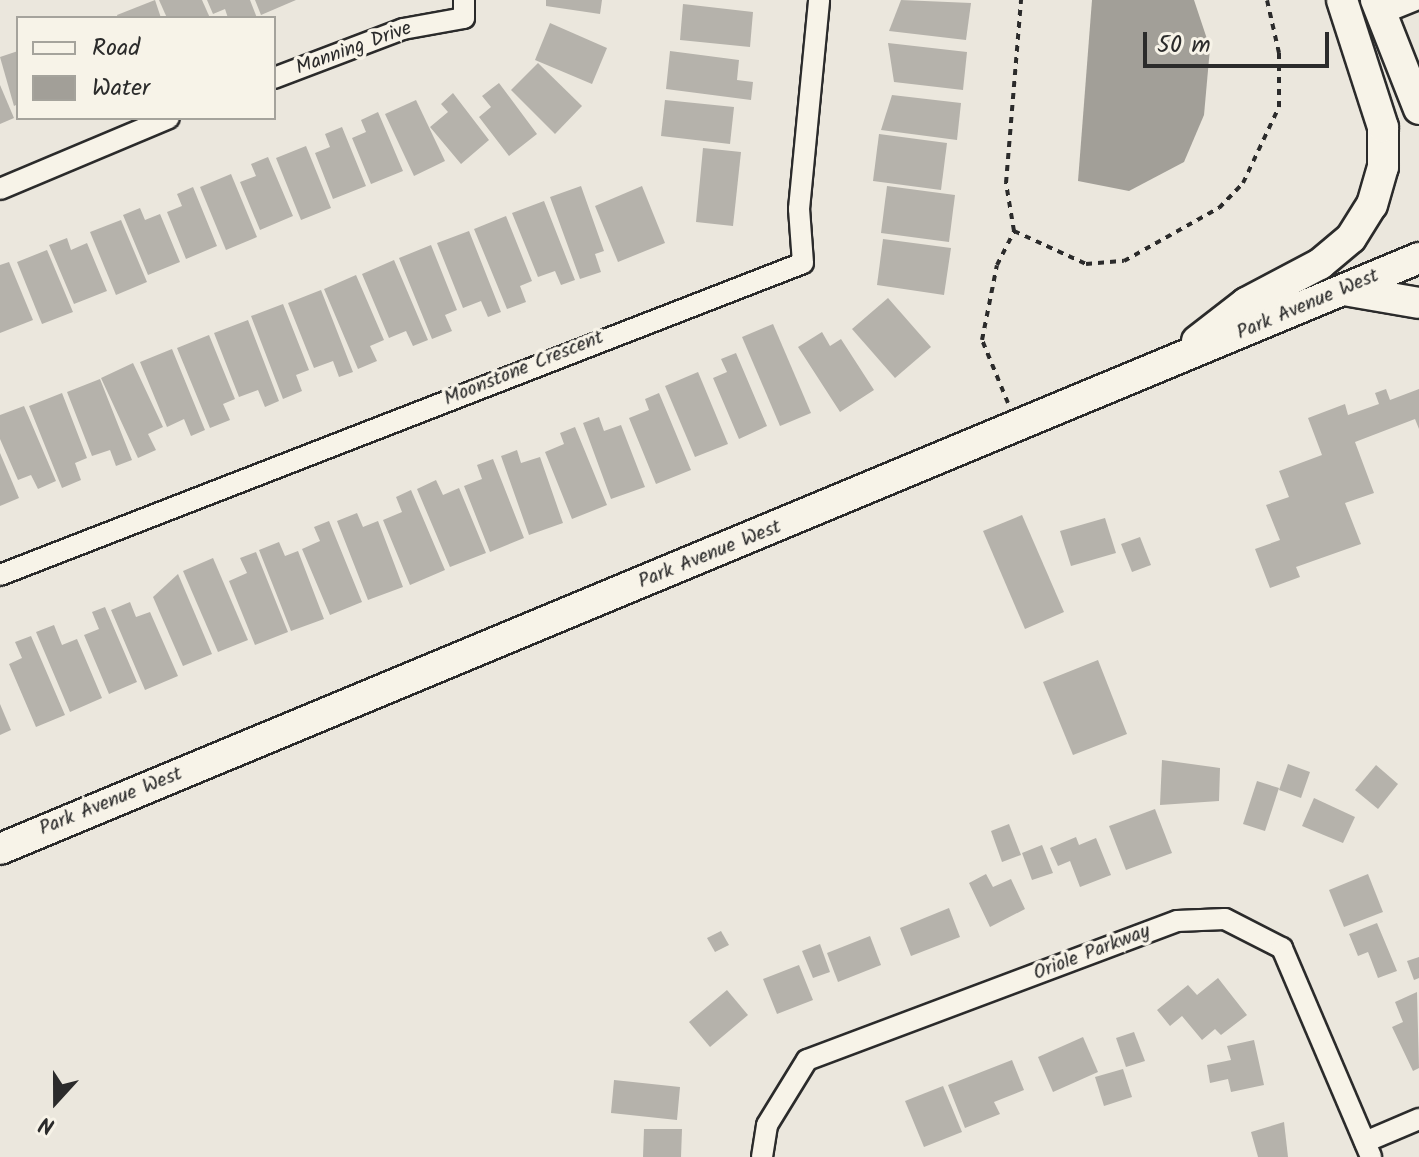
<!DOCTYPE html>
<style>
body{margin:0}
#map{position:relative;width:1419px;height:1157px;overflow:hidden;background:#ebe7dd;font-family:Kalam,sans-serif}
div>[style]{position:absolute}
.water>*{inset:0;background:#a29f98}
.building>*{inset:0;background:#b5b2ab}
.path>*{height:4px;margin-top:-2px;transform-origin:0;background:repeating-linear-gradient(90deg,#2b2b2b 0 6px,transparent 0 12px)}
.roads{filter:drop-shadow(2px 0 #2b2b2b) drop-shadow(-2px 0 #2b2b2b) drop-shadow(0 2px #2b2b2b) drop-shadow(0 -2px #2b2b2b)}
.street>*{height:20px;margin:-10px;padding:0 10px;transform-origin:10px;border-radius:10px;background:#f7f3e8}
.secondary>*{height:30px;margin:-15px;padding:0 15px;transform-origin:15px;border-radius:15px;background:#f7f3e8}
span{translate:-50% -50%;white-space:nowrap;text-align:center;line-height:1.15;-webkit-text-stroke:7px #f7f3e8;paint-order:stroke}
.street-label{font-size:20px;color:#2b2b2b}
.legend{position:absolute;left:16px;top:16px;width:260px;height:104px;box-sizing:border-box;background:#f7f3e8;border:2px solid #a5a39c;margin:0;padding:10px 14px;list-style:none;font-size:24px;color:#2b2b2b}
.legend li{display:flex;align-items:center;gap:16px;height:40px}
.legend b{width:40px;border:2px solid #a5a39c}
.north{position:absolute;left:16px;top:1061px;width:80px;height:80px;-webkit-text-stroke:6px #f7f3e8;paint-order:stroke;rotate:201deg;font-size:22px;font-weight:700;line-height:32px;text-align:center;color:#2b2b2b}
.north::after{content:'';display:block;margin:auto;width:28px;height:36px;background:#2b2b2b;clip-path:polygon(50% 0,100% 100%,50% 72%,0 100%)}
.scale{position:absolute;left:1143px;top:32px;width:186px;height:36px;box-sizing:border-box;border:4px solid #2b2b2b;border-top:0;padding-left:10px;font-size:24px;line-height:28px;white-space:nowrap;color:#2b2b2b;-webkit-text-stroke:6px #f7f3e8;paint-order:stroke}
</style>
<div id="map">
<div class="water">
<i style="clip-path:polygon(1092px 0,1194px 0,1210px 48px,1204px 115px,1184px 162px,1129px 191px,1078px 181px)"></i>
</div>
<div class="building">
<i style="clip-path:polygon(155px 0,161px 18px,118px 18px,117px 15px)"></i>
<i style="clip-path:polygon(159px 0,202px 0,210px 18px,167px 18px)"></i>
<i style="clip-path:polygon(207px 0,250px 0,257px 18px,228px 18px,225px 9px,213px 14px)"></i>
<i style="clip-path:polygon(255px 0,296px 0,261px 15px)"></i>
<i style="clip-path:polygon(546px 0,602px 0,600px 14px,546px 6px)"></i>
<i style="clip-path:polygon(901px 0,971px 3px,966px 40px,889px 31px)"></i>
<i style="clip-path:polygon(683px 4px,753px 12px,750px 47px,680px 40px)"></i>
<i style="clip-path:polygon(550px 23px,607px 48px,592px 84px,535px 60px)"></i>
<i style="clip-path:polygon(888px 43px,967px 52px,963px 90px,894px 82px)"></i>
<i style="clip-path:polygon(18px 51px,18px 104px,14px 106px,0 57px)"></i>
<i style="clip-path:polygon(670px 51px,739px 60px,737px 80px,753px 82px,751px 100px,666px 89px)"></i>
<i style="clip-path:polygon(538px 63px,582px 106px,555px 134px,511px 90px)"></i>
<i style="clip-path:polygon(499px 83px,537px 134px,509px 156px,479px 117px,491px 107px,482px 96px)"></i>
<i style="clip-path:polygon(0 85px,14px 118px,0 124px)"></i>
<i style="clip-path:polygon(453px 93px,489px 140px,461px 164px,430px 127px,448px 112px,441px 104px)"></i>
<i style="clip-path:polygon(892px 95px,961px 103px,957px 140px,881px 130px)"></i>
<i style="clip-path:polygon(416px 100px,445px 161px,414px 176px,385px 114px)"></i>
<i style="clip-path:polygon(665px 100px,734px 107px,730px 144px,661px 136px)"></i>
<i style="clip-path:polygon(378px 112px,403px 171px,371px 184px,352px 138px,366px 132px,361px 120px)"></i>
<i style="clip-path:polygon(342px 127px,366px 186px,333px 199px,315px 153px,330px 147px,325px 134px)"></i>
<i style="clip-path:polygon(879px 134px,947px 143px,941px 190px,873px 181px)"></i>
<i style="clip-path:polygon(306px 146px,331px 208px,301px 220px,276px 158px)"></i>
<i style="clip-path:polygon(703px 148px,741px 152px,733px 226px,696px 222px)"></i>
<i style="clip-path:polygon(268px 157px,293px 216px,260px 230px,240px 182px,256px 176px,251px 164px)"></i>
<i style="clip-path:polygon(231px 174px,257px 237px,226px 250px,200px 187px)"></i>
<i style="clip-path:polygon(581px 186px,604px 251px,595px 254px,601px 272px,580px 279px,550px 197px)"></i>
<i style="clip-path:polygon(642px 186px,665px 243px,618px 262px,595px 206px)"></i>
<i style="clip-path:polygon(887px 186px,955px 195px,949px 242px,881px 233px)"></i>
<i style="clip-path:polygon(193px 187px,217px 246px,186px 259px,167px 212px,182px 206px,177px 194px)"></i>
<i style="clip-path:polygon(544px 201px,575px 280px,561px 285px,555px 271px,538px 277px,512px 213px)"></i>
<i style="clip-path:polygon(140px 208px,145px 220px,160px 214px,180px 262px,148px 275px,123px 215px)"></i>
<i style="clip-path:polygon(506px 216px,532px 281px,520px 286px,526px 302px,507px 309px,474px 229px)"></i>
<i style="clip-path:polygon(121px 220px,147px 282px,116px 295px,90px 232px)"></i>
<i style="clip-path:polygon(469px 231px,501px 312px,488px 317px,481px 301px,463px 308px,437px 243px)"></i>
<i style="clip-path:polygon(67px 238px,71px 250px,87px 243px,107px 291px,74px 304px,49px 245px)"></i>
<i style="clip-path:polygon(883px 239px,951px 248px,944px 295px,877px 285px)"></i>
<i style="clip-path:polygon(431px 245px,457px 310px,445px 315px,452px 331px,432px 339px,399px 258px)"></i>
<i style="clip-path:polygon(47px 250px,73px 312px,42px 324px,17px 262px)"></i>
<i style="clip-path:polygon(394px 260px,428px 340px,413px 346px,406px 331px,389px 338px,362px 274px)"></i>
<i style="clip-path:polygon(9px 262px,33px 320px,0 333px,0 265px)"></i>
<i style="clip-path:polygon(356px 275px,384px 340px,370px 346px,377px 361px,358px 369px,324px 289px)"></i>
<i style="clip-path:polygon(321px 290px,353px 372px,339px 377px,333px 361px,314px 368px,288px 303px)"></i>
<i style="clip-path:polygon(888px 298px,931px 347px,895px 378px,852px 329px)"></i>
<i style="clip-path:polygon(283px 304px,309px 370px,296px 375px,302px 391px,283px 399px,251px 316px)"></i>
<i style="clip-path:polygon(248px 320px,279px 401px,265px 407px,258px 390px,239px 397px,214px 333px)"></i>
<i style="clip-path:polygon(773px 324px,811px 413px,780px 426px,742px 337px)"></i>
<i style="clip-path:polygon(822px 332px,830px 346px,841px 339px,874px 390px,840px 412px,798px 347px)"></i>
<i style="clip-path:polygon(209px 335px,235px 399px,223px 404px,230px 420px,210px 428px,177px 348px)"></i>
<i style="clip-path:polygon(172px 349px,205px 430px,191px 436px,184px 419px,167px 427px,140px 362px)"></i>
<i style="clip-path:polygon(736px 353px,767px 426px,739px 439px,713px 378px,727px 372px,721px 359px)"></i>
<i style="clip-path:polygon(133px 363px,163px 427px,148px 434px,156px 450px,138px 458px,101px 378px)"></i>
<i style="clip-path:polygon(698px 372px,728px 444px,695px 457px,665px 386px)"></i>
<i style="clip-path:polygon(100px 379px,132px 460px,116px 466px,110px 450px,92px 456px,67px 392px)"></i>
<i style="clip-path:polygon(1386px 389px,1390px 400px,1419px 389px,1419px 429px,1415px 419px,1355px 442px,1374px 493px,1345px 503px,1361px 544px,1296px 567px,1300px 577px,1270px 588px,1255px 549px,1280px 540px,1266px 505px,1289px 497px,1279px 471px,1322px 455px,1308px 418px,1345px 404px,1348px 415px,1379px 404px,1375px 393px)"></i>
<i style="clip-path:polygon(62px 393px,87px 458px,75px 463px,81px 480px,62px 488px,29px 406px)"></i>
<i style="clip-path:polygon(659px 393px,691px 470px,656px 484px,629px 418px,649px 410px,645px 399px)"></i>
<i style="clip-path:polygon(24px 406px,56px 481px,38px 489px,31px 475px,18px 480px,0 439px,0 415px)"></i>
<i style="clip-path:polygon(599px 417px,604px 431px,621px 425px,645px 487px,611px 499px,583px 423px)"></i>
<i style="clip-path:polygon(575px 427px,607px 505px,572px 519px,545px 452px,564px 444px,560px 433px)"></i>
<i style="clip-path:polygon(517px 450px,521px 463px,540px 457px,563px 523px,529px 535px,501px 456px)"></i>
<i style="clip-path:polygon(0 453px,19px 498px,0 506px)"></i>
<i style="clip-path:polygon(493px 459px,524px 538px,490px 552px,464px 486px,482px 479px,477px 465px)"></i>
<i style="clip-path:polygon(436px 480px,443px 495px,459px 488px,486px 553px,450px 567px,417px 489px)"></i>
<i style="clip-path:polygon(411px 490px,445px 570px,410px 585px,383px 520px,402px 512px,396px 497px)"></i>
<i style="clip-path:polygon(357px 513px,363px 527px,378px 521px,403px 587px,368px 600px,337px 521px)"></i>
<i style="clip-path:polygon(1022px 515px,1064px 612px,1025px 629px,983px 531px)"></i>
<i style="clip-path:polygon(1105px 518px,1116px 553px,1071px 566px,1060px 531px)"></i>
<i style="clip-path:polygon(329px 521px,362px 602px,330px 615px,302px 549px,320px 541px,314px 527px)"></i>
<i style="clip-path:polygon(1140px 537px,1151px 565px,1132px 572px,1121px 544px)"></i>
<i style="clip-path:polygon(279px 542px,285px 556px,298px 551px,324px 619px,291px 631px,259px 550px)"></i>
<i style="clip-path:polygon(256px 552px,288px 632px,255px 645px,229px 581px,247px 573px,240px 558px)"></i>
<i style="clip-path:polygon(213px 558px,248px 640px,218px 652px,183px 571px)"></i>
<i style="clip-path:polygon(178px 574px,212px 654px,183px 666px,153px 597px)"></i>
<i style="clip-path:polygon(130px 602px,136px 617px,150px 612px,178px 676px,145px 690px,111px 610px)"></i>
<i style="clip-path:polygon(105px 607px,137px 682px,109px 694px,84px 635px,99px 629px,92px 612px)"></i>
<i style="clip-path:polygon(54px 625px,62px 645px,77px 639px,102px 698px,70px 712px,36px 632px)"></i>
<i style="clip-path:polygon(31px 636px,65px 715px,36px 727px,9px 664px,22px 658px,15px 642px)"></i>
<i style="clip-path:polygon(1098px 660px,1127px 734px,1073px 755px,1043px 682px)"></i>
<i style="clip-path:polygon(0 704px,11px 730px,0 735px)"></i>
<i style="clip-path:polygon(1162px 760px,1220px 768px,1219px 801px,1160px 805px)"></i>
<i style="clip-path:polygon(1288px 764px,1310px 772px,1301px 798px,1279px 790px)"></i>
<i style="clip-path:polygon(1376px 765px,1398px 784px,1378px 809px,1355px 790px)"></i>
<i style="clip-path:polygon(1257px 781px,1279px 788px,1265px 831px,1243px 824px)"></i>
<i style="clip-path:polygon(1314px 798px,1355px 817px,1343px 843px,1302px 826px)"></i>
<i style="clip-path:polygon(1155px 809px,1172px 853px,1126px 870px,1109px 826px)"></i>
<i style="clip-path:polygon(1009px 824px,1021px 855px,1002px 862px,991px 831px)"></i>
<i style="clip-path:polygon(1076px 837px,1079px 845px,1096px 838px,1111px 875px,1080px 887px,1070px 861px,1058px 866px,1050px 848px)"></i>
<i style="clip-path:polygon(1042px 845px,1053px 873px,1032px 880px,1022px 853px)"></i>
<i style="clip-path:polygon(986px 874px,993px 887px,1011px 879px,1025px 909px,990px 927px,969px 883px)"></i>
<i style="clip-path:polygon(1368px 874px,1383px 912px,1344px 927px,1329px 890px)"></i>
<i style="clip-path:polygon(949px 908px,960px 937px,911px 956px,900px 928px)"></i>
<i style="clip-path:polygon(1377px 923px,1397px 971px,1378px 978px,1368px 952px,1358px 956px,1349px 934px)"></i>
<i style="clip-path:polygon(721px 931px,729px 945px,715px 952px,707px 938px)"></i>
<i style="clip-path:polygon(870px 936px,881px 965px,838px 982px,827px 953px)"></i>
<i style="clip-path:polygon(820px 944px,830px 972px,813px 978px,802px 951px)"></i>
<i style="clip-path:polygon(1419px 957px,1419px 978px,1414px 980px,1407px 961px)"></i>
<i style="clip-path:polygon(799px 965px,813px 1000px,777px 1014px,763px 979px)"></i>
<i style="clip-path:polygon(1218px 978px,1247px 1015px,1221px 1035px,1215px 1029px,1202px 1040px,1182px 1016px,1170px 1026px,1157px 1010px,1188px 985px,1197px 995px)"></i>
<i style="clip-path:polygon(727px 990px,748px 1015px,710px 1047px,689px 1022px)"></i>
<i style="clip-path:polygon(1417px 992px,1419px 1068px,1413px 1071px,1392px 1027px,1403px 1022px,1395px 1002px)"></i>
<i style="clip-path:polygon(1134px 1032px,1145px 1061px,1126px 1067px,1116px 1038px)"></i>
<i style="clip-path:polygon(1083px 1037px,1098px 1072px,1053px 1092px,1038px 1057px)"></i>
<i style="clip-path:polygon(1254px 1040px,1264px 1085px,1231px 1092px,1228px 1079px,1210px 1083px,1207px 1065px,1231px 1060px,1227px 1046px)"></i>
<i style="clip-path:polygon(1012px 1060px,1024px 1090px,994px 1102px,1000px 1114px,965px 1128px,948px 1085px)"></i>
<i style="clip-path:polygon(1123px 1069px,1132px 1097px,1104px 1106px,1095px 1077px)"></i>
<i style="clip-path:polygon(614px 1080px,680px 1087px,677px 1120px,611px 1113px)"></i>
<i style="clip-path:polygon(943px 1086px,962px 1132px,924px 1147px,905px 1101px)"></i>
<i style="clip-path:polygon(1284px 1122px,1288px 1157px,1258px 1157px,1251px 1132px)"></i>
<i style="clip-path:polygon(644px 1129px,682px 1129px,681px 1157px,643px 1157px)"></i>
</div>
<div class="path">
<i style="left:1014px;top:231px;width:79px;rotate:24.6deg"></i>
<i style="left:1086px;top:264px;width:38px;rotate:-5deg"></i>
<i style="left:1124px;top:261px;width:109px;rotate:-29.2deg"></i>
<i style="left:1219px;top:208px;width:35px;rotate:-46deg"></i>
<i style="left:1243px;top:183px;width:84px;rotate:-64.7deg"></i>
<i style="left:1279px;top:107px;width:54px;rotate:-90deg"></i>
<i style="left:1279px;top:53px;width:54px;rotate:-102.8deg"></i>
<i style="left:1008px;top:403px;width:68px;rotate:-112.4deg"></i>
<i style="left:982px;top:340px;width:76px;rotate:-78.7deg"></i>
<i style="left:997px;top:265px;width:38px;rotate:-63deg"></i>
<i style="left:1014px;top:231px;width:49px;rotate:-99.5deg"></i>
<i style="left:1006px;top:183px;width:184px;rotate:-85.3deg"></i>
</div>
<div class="roads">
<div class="street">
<i style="left:1381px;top:14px;width:38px;rotate:-22deg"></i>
<i style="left:274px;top:78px;width:138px;rotate:-20.8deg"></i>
<i style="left:403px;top:29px;width:62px;rotate:-10.2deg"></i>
<i style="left:464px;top:18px;width:18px;rotate:-90deg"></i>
<i style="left:0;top:189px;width:183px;rotate:-22.8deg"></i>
<i style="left:0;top:575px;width:861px;rotate:-21.23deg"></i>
<i style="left:803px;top:263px;width:54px;rotate:-94.2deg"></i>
<i style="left:799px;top:209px;width:210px;rotate:-84.5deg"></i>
<i style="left:1365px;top:1142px;width:59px;rotate:-23.1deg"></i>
<i style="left:762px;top:1157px;width:32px;rotate:-81deg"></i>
<i style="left:767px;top:1125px;width:76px;rotate:-58.4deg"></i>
<i style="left:807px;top:1060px;width:395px;rotate:-20.6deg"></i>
<i style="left:1177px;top:921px;width:48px;rotate:-2.4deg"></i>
<i style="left:1225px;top:919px;width:64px;rotate:27deg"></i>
<i style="left:1282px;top:948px;width:227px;rotate:66.9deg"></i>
</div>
<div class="secondary">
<i style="left:1376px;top:0;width:117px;rotate:68.5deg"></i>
<i style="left:1344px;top:290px;width:76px;rotate:9.8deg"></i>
<i style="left:1197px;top:341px;width:62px;rotate:-37.8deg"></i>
<i style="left:1246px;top:303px;width:84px;rotate:-27.8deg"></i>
<i style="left:1320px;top:264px;width:40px;rotate:-40deg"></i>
<i style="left:1351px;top:238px;width:39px;rotate:-58deg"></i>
<i style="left:1372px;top:205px;width:40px;rotate:-74deg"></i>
<i style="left:1383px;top:167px;width:40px;rotate:-90deg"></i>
<i style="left:1383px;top:127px;width:133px;rotate:-107.9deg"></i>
<i style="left:0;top:849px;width:1537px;rotate:-22.61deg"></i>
</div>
</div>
<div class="street-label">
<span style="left:354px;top:49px;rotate:-20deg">Manning Drive</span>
<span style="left:1308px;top:305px;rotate:-23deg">Park Avenue West</span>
<span style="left:524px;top:369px;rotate:-22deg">Moonstone Crescent</span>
<span style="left:710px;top:555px;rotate:-22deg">Park Avenue West</span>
<span style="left:111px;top:802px;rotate:-22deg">Park Avenue West</span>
<span style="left:1092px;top:953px;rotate:-21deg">Oriole Parkway</span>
</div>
<ul class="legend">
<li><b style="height:10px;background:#f7f3e8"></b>Road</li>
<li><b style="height:22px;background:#a29f98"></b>Water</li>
</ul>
<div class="north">N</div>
<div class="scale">50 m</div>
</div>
